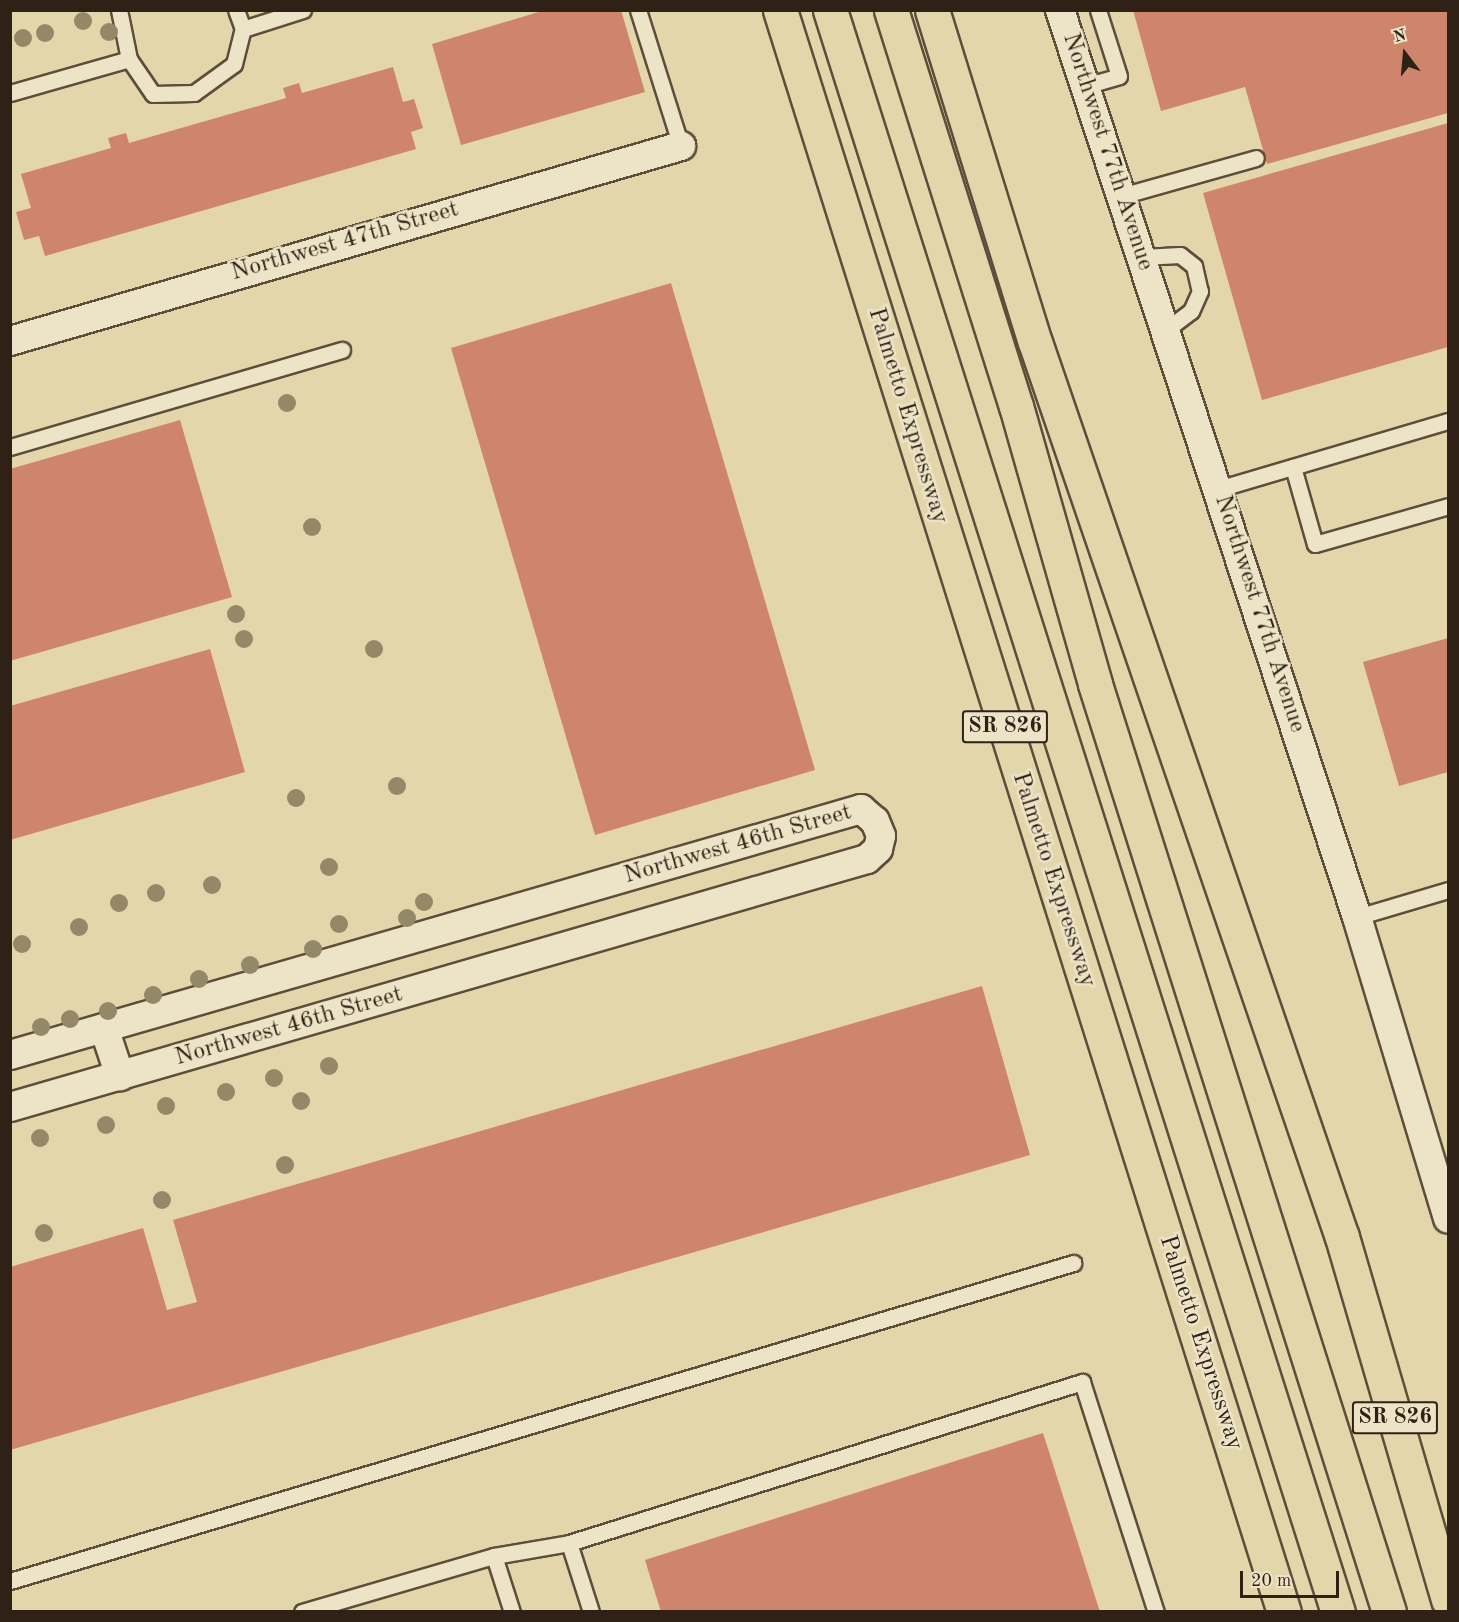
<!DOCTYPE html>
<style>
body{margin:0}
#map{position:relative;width:1459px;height:1622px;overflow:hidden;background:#e4d6ab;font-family:"Old Standard TT",serif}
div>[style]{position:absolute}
.building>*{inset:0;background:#cf856b}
.roads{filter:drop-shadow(2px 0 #5d4e3b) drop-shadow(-2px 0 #5d4e3b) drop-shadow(0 2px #5d4e3b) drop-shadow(0 -2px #5d4e3b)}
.lane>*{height:15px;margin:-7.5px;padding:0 7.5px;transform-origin:7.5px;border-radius:7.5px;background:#ede4c8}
.street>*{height:28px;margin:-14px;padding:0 14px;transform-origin:14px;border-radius:14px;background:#ede4c8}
.highway>*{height:33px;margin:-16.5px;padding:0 16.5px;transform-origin:16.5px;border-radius:16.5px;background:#e4d6ab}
.trees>*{width:18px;height:18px;margin:-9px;border-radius:50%;background:#948868}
span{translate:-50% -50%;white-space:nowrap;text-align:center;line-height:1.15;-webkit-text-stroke:5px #ede4c8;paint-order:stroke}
.shield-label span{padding:2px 4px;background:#ede4c8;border:2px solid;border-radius:4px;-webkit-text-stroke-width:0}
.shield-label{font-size:22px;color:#302116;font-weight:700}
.street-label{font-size:24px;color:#302116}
.frame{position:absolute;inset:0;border:12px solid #302116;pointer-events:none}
.north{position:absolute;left:1375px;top:24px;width:60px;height:60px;-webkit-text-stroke:4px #ede4c8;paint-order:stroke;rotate:344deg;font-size:16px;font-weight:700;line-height:24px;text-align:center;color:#302116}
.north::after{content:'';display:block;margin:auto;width:21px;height:27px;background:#302116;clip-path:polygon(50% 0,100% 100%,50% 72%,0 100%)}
.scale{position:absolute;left:1240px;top:1571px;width:99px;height:27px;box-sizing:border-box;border:3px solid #302116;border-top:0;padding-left:8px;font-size:18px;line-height:21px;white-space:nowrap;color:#302116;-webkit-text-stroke:4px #ede4c8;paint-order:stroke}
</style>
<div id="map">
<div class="building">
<i style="clip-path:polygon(545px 10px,621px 10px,645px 92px,461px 145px,432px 44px)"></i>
<i style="clip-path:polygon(1133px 10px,1448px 10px,1448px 113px,1267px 164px,1245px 87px,1161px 111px)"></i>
<i style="clip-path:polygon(393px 67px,403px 102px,414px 99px,423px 128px,411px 132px,416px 149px,45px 256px,39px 236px,24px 240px,16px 212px,31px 208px,21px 174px,111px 148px,108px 138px,126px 133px,129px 143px,286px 98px,283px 88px,299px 83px,302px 93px)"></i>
<i style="clip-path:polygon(1448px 123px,1448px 347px,1262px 400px,1203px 193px)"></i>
<i style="clip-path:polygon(671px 283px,815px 770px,595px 835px,451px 348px)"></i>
<i style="clip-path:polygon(180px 420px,232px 597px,10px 661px,10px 469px)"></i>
<i style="clip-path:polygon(1448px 638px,1448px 772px,1399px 786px,1363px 662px)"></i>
<i style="clip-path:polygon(210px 649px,245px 772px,10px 840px,10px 706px)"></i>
<i style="clip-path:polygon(982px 986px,1030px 1155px,10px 1450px,10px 1267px,143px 1228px,167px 1310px,197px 1302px,173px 1220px)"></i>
<i style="clip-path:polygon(1043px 1433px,1100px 1612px,661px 1612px,645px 1560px)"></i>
</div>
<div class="roads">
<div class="lane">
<i style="left:638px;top:10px;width:143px;rotate:72.5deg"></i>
<i style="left:243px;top:29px;width:63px;rotate:-17.6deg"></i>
<i style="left:129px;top:59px;width:42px;rotate:55.6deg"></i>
<i style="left:153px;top:94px;width:41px;rotate:-1.4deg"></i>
<i style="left:194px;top:93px;width:49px;rotate:-35.9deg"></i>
<i style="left:234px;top:64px;width:36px;rotate:-76deg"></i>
<i style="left:243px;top:29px;width:20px;rotate:-110deg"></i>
<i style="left:1085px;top:86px;width:35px;rotate:-16deg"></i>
<i style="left:1119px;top:76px;width:69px;rotate:-107.7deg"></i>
<i style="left:10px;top:93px;width:124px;rotate:-15.9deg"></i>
<i style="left:129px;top:59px;width:50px;rotate:-101.5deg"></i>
<i style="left:1121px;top:196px;width:140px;rotate:-15.7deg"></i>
<i style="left:1142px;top:257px;width:38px;rotate:-3deg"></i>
<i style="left:1180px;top:255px;width:18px;rotate:38deg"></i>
<i style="left:1194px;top:266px;width:26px;rotate:77deg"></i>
<i style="left:1200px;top:291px;width:22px;rotate:114deg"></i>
<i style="left:1191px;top:311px;width:31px;rotate:143deg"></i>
<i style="left:10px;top:447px;width:346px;rotate:-16.3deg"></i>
<i style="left:1293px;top:467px;width:80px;rotate:74.1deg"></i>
<i style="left:1315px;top:544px;width:138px;rotate:-15.9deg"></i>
<i style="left:1218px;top:489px;width:240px;rotate:-16.5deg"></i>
<i style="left:1357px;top:917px;width:95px;rotate:-16.5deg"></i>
<i style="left:569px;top:1543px;width:72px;rotate:72.3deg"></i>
<i style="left:494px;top:1556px;width:59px;rotate:72.2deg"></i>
<i style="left:10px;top:1581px;width:1110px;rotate:-16.65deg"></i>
<i style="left:302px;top:1612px;width:200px;rotate:-16.3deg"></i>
<i style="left:494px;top:1556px;width:76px;rotate:-9.8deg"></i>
<i style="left:569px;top:1543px;width:538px;rotate:-17.42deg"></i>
<i style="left:1082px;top:1382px;width:242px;rotate:72.2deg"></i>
</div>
<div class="street">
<i style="left:1060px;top:10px;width:954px;rotate:71.87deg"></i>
<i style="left:1357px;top:917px;width:315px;rotate:73.2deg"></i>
<i style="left:10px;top:341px;width:699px;rotate:-16.2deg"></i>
<i style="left:104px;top:1028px;width:51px;rotate:71.6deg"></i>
<i style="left:10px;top:1055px;width:886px;rotate:-16.12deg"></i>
<i style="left:861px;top:809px;width:18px;rotate:41deg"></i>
<i style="left:875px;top:821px;width:16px;rotate:68deg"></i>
<i style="left:881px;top:836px;width:13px;rotate:103deg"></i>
<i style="left:878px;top:849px;width:15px;rotate:138deg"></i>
<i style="left:867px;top:859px;width:892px;rotate:163.86deg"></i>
</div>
<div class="highway">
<i style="left:780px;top:10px;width:1679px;rotate:72.54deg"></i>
<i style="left:830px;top:10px;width:1681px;rotate:72.41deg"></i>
<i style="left:891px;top:10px;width:415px;rotate:72.5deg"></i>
<i style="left:1016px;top:406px;width:289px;rotate:74.1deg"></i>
<i style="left:1095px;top:684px;width:973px;rotate:72.42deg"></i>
<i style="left:932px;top:10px;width:348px;rotate:72.8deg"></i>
<i style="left:1035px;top:342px;width:946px;rotate:71.07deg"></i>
<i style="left:1342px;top:1237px;width:378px;rotate:73.7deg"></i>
</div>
</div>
<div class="trees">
<i style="left:83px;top:21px"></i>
<i style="left:109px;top:32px"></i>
<i style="left:45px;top:33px"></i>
<i style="left:23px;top:38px"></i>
<i style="left:287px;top:403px"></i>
<i style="left:312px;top:527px"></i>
<i style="left:236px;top:614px"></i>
<i style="left:244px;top:639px"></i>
<i style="left:374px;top:649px"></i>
<i style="left:397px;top:786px"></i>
<i style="left:296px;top:798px"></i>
<i style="left:329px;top:867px"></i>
<i style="left:212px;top:885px"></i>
<i style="left:156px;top:893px"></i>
<i style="left:424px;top:902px"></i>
<i style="left:119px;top:903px"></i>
<i style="left:407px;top:918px"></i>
<i style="left:339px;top:924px"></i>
<i style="left:79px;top:927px"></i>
<i style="left:22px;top:944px"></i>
<i style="left:313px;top:949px"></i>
<i style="left:250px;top:965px"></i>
<i style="left:199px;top:979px"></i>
<i style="left:153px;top:995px"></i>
<i style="left:108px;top:1011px"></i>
<i style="left:70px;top:1019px"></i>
<i style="left:41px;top:1027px"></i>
<i style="left:329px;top:1066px"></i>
<i style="left:274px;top:1078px"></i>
<i style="left:226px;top:1092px"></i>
<i style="left:301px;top:1101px"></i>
<i style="left:166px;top:1106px"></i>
<i style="left:106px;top:1125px"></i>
<i style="left:40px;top:1138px"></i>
<i style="left:285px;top:1165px"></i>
<i style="left:162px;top:1200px"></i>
<i style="left:44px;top:1233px"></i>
</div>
<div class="shield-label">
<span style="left:1005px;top:727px">SR 826</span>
<span style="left:1395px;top:1418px">SR 826</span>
</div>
<div class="street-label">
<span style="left:1107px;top:152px;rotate:72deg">Northwest 77th Avenue</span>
<span style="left:345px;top:242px;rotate:-16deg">Northwest 47th Street</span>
<span style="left:907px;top:416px;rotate:73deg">Palmetto Expressway</span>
<span style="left:1259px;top:614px;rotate:72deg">Northwest 77th Avenue</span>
<span style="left:738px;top:845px;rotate:-16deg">Northwest 46th Street</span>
<span style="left:1053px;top:880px;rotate:72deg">Palmetto Expressway</span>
<span style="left:289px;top:1027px;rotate:-16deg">Northwest 46th Street</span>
<span style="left:1200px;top:1343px;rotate:72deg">Palmetto Expressway</span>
</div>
<div class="frame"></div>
<div class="north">N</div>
<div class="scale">20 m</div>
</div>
